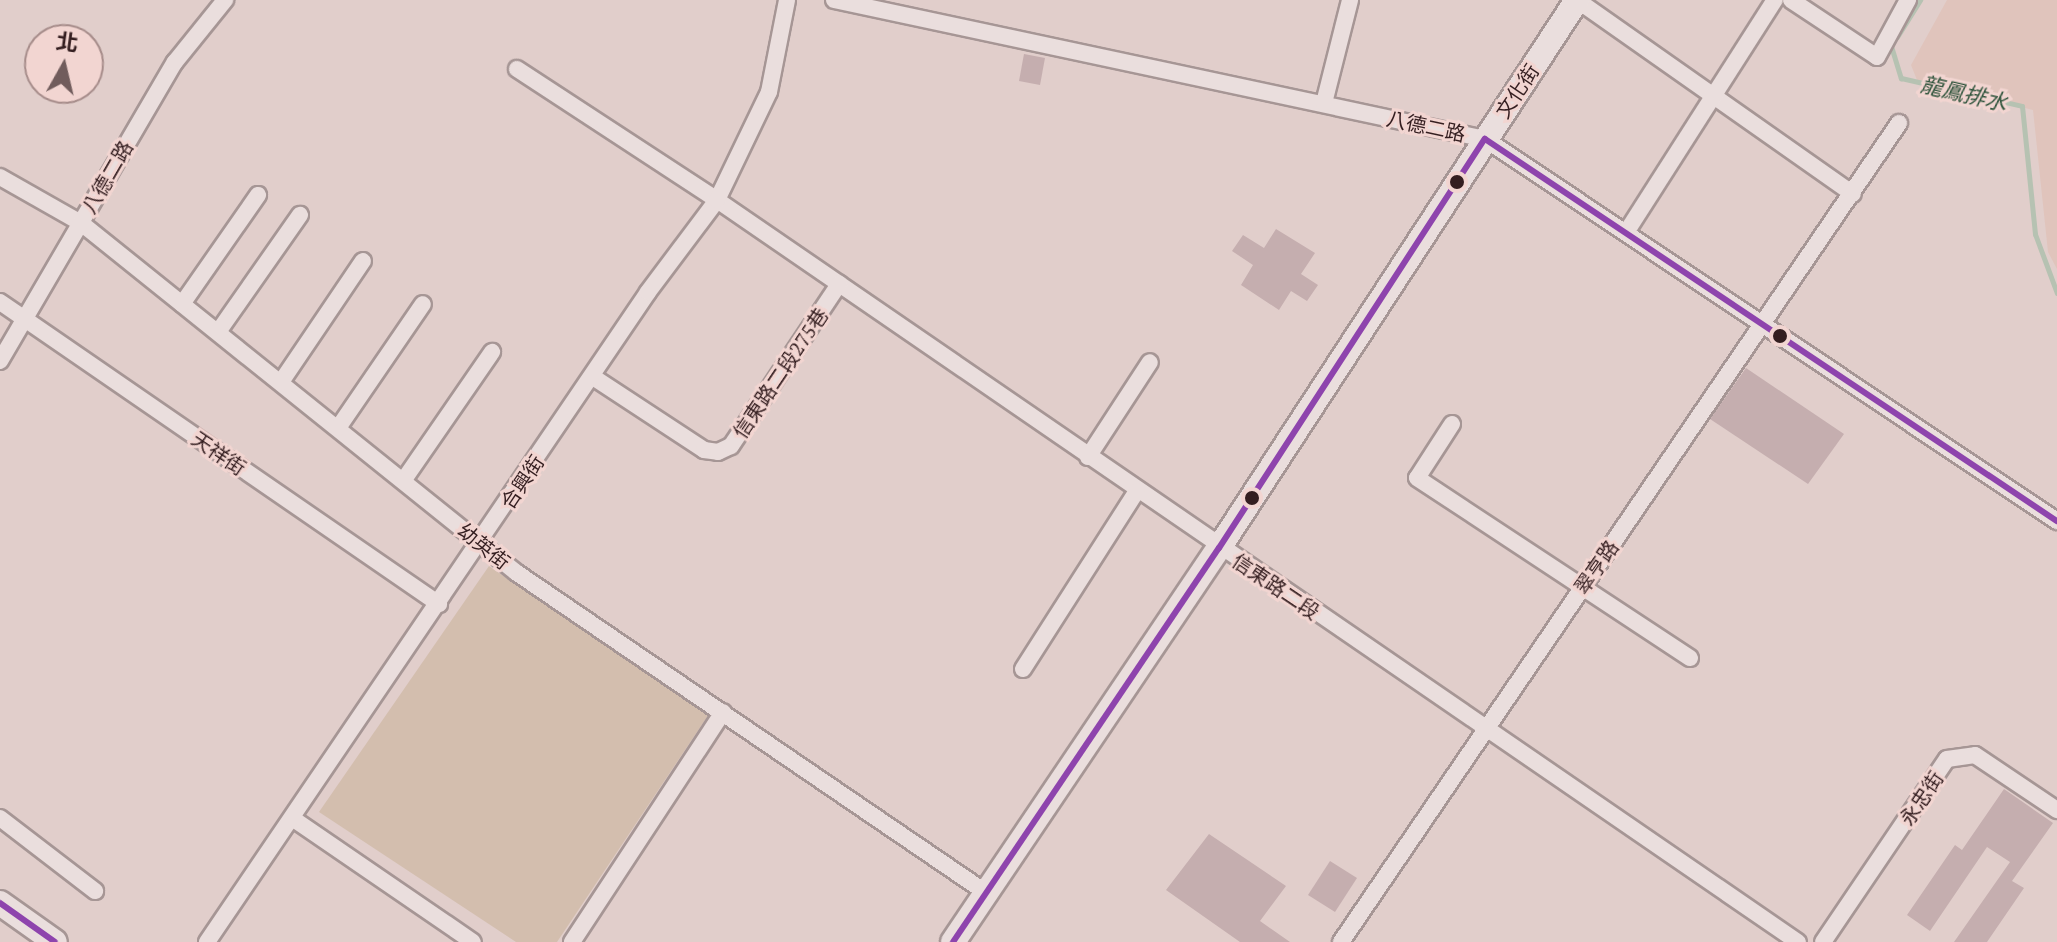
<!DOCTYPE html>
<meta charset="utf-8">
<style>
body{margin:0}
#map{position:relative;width:2057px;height:942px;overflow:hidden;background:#e1cecb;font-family:"PT Serif","Noto Sans TC",serif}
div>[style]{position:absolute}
.farmland>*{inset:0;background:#e0c4bc}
.green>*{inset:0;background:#d3beae}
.stream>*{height:5px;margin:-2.5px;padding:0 2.5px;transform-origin:2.5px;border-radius:2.5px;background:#b6c2b2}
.building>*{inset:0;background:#c5aeaf}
.roads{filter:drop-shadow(2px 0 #a69695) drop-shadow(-2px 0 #a69695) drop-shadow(0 2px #a69695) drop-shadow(0 -2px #a69695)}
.street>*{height:16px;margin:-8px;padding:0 8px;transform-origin:8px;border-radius:8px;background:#eadedd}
.secondary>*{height:24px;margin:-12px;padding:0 12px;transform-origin:12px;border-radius:12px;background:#eadedd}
.bus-1>*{height:6px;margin:-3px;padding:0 3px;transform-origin:3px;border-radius:3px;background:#8e44ad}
.dots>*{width:22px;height:22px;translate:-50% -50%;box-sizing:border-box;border:4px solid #f2d5d1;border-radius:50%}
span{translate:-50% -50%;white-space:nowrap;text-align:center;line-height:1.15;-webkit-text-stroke:6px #f2d5d1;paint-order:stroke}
.street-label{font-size:20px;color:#341e20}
.water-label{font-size:22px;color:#2e533b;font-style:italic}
.north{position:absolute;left:24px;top:24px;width:80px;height:80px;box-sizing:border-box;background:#f2d5d1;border:2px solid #a68c8a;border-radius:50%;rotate:8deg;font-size:22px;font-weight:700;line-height:32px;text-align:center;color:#341e20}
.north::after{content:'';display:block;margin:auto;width:28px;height:36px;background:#715c5c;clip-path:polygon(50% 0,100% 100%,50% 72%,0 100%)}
</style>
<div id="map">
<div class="farmland">
<i style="clip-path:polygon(1947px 0,2057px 0,2057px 269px,2048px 252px,2033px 110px,1917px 80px,1911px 65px)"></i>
</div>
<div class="green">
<i style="clip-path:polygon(489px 566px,709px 714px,557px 942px,516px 942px,319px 812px)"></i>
</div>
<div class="stream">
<i style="left:1897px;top:37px;width:44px;rotate:-58.1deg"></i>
<i style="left:1891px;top:46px;width:34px;rotate:73deg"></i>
<i style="left:1901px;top:78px;width:124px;rotate:13deg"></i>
<i style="left:2022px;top:106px;width:129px;rotate:84.2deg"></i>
<i style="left:2035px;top:234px;width:63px;rotate:69.6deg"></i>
</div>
<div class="building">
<i style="clip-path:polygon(1024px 54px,1045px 58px,1040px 85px,1019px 81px)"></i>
<i style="clip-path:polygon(1276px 229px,1315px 253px,1301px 274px,1318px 285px,1307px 301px,1291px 291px,1279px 310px,1241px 285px,1253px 265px,1232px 251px,1243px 235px,1264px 248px)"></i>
<i style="clip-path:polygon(1746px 368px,1844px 434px,1808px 484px,1710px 419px)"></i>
<i style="clip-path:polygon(2004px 789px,2053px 823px,2012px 881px,2024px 888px,1987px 942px,1954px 942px,2010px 862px,1987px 847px,1930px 931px,1907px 915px,1955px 845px,1962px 850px)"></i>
<i style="clip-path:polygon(1209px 834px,1286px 886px,1260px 921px,1290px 942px,1240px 942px,1166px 890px)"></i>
<i style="clip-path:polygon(1330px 861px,1357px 878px,1335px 912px,1308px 895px)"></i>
</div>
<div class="roads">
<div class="street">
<i style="left:834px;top:0;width:666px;rotate:12.05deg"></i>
<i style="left:1485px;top:139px;width:688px;rotate:33.74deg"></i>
<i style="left:1577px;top:0;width:337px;rotate:35.1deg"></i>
<i style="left:1791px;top:0;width:103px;rotate:33.5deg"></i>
<i style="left:1877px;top:57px;width:65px;rotate:-61.5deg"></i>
<i style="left:517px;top:69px;width:239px;rotate:33.2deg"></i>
<i style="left:717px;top:200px;width:1311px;rotate:34.47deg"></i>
<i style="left:1324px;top:103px;width:106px;rotate:-75.8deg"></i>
<i style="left:0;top:177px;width:93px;rotate:29.6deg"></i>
<i style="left:81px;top:223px;width:559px;rotate:38.76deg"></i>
<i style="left:517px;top:573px;width:566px;rotate:34.28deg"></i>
<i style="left:1627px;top:231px;width:274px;rotate:-57.4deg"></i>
<i style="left:0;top:302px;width:533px;rotate:34.53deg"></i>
<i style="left:182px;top:304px;width:133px;rotate:-55.1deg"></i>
<i style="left:218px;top:332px;width:143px;rotate:-55deg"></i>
<i style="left:0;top:361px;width:346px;rotate:-59.7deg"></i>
<i style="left:175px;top:62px;width:80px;rotate:-51.1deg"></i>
<i style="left:593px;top:377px;width:133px;rotate:33.3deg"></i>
<i style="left:704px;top:450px;width:14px;rotate:8deg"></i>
<i style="left:718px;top:452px;width:14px;rotate:-25deg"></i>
<i style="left:731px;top:446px;width:195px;rotate:-56.3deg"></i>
<i style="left:281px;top:382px;width:146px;rotate:-55.9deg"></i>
<i style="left:1452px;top:424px;width:64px;rotate:122.9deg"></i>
<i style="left:1417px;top:478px;width:327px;rotate:33.4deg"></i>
<i style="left:338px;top:428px;width:150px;rotate:-55.6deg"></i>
<i style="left:1088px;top:457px;width:113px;rotate:-56.9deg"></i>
<i style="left:403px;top:481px;width:157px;rotate:-55.4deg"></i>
<i style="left:1023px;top:669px;width:211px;rotate:-57.4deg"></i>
<i style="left:0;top:818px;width:120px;rotate:37.5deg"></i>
<i style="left:292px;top:818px;width:219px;rotate:34.4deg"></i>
<i style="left:207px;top:942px;width:785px;rotate:-55.84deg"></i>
<i style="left:648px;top:292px;width:115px;rotate:-53.1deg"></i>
<i style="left:717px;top:200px;width:120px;rotate:-64.3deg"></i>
<i style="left:769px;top:92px;width:94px;rotate:-78.9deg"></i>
<i style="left:572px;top:942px;width:275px;rotate:-56.7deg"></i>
<i style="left:1341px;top:942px;width:991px;rotate:-55.73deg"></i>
<i style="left:1823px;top:942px;width:221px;rotate:-55.9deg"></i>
<i style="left:1947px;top:759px;width:28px;rotate:-8deg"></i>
<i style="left:1975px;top:755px;width:99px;rotate:33.9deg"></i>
</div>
<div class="secondary">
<i style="left:0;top:903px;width:67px;rotate:35.3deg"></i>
<i style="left:953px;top:942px;width:475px;rotate:-56deg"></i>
<i style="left:1219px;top:548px;width:655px;rotate:-56.84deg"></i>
</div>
</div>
<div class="bus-1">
<i style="left:1485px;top:139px;width:688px;rotate:33.74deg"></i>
<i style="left:0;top:903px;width:67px;rotate:35.3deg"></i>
<i style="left:953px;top:942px;width:475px;rotate:-56deg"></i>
<i style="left:1219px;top:548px;width:488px;rotate:-57deg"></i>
</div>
<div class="dots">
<i style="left:1457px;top:182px;background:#341e20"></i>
<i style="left:1780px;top:336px;background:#341e20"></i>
<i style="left:1252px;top:498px;background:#341e20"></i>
</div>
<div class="street-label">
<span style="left:1517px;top:91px;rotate:-56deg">文化街</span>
<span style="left:1426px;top:126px;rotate:12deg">八德二路</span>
<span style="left:107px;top:177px;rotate:-60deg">八德二路</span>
<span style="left:780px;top:373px;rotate:-56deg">信東路二段275巷</span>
<span style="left:219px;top:453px;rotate:34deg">天祥街</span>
<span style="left:522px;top:482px;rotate:-56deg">合興街</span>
<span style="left:484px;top:546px;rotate:39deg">幼英街</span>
<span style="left:1596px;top:567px;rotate:-55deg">翠亨路</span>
<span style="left:1276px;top:586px;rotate:34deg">信東路二段</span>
<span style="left:1921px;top:798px;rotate:-56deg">永忠街</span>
</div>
<div class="water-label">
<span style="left:1964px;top:93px;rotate:13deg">龍鳳排水</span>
</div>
<div class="north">北</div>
</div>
